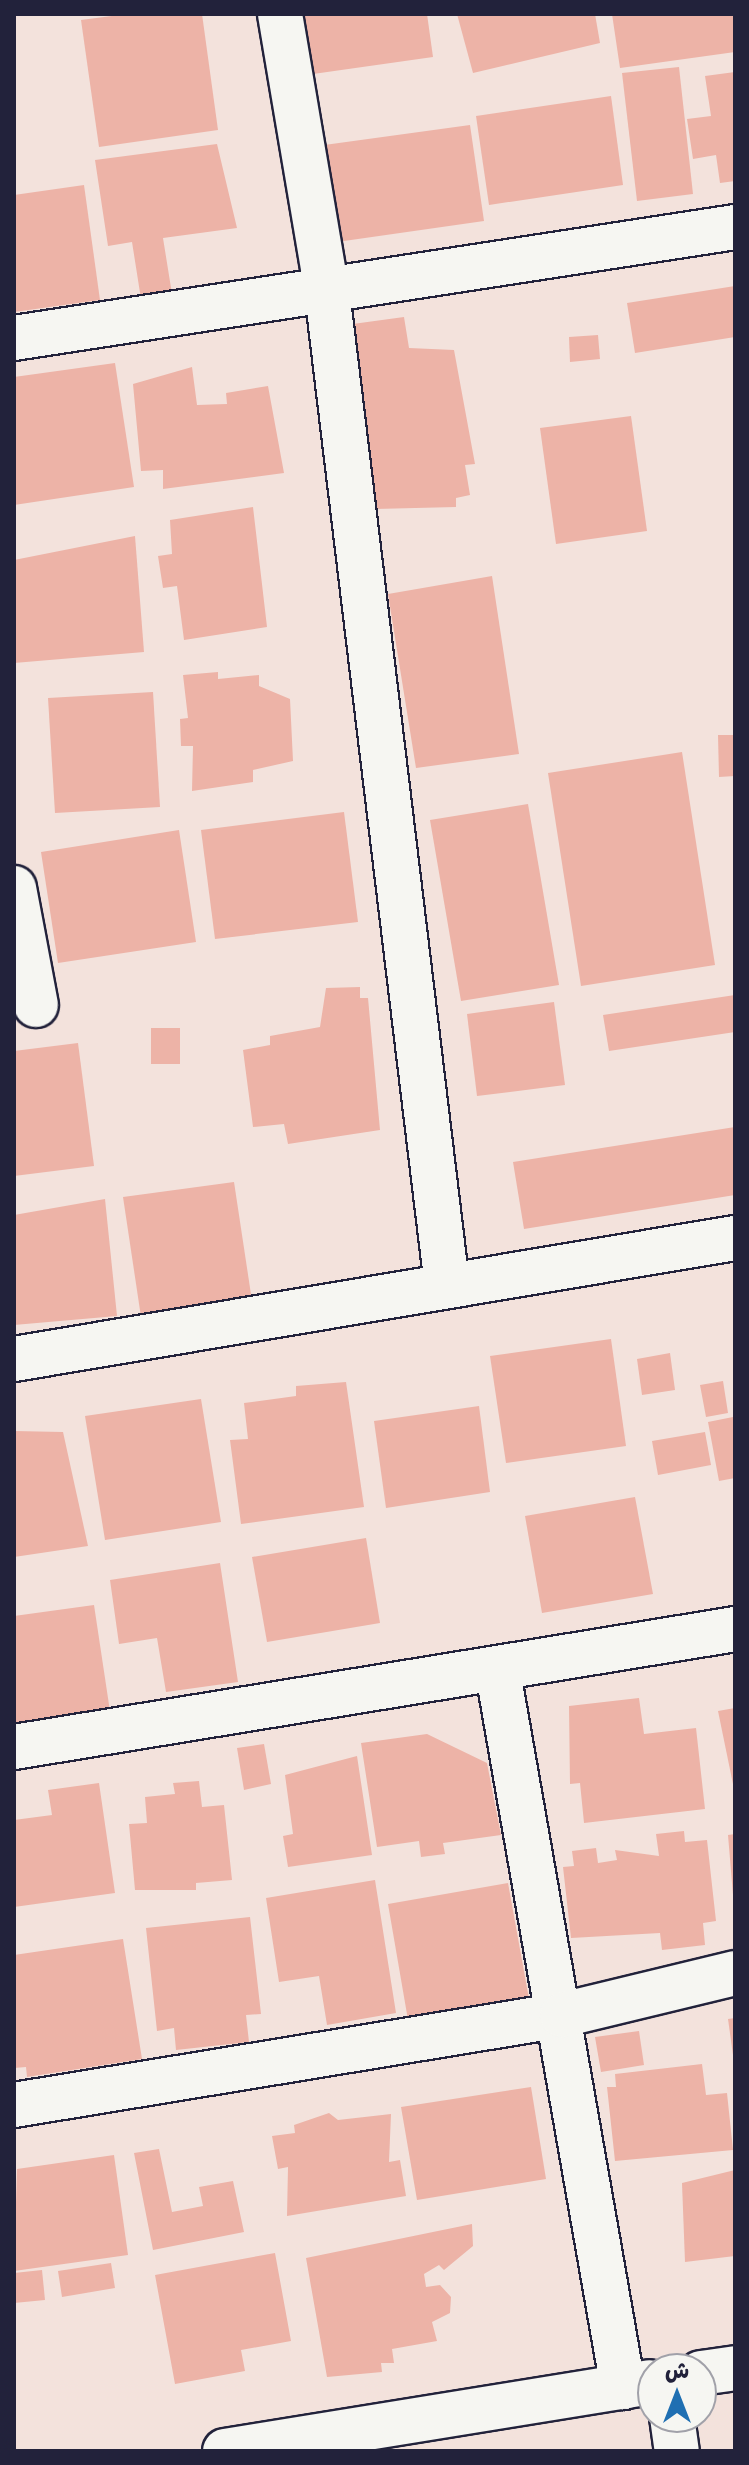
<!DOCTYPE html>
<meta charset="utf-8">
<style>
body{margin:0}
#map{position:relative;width:749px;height:2465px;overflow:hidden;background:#f3e2dc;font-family:"Shantell Sans","Playpen Sans Arabic",sans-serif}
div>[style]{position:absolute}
.building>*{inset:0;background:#edb3a7}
.roads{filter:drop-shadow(2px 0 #22223b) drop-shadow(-2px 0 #22223b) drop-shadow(0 2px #22223b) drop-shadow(0 -2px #22223b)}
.street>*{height:44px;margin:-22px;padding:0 22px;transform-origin:22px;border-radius:22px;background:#f6f6f2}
span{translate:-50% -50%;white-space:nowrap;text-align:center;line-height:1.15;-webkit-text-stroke:6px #f6f6f2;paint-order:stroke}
.frame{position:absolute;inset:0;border:16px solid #22223b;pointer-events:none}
.north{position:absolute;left:637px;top:2353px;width:80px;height:80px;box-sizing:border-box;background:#f6f6f2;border:2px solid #a1a1a9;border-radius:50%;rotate:0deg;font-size:22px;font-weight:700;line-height:32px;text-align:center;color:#22223b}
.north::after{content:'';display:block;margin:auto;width:28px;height:36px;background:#1f6fb2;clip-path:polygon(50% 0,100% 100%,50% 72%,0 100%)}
</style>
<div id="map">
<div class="building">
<i style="clip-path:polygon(127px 14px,202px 14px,218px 130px,99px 147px,81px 20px)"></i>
<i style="clip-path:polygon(297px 14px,427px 14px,433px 57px,306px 75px)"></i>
<i style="clip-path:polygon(457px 14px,595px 14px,600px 43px,473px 73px)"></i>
<i style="clip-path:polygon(612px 14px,735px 14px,735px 52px,620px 68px)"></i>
<i style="clip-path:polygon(679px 67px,693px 194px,637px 201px,622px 73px)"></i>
<i style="clip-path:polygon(735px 72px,735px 181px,720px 183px,716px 155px,693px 159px,687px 119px,711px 116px,705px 76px)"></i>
<i style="clip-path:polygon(611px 96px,623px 185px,489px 205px,476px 116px)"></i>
<i style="clip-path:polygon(470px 125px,484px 221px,330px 243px,317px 146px)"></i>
<i style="clip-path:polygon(217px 144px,237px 228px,163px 238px,172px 294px,141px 299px,132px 242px,108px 246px,95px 160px)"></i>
<i style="clip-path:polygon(84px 185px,100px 300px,14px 312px,14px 195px)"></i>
<i style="clip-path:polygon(735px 286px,735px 337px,635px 353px,627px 303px)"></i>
<i style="clip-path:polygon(404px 317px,409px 348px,454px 350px,475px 464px,465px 465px,470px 495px,456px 498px,456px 507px,375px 509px,373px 477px,360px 476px,338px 326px)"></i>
<i style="clip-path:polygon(598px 335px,600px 359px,570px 362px,569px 337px)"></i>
<i style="clip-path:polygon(115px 363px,134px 487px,14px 505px,14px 377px)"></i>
<i style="clip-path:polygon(192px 367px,197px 405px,227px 404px,226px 393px,268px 386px,284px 473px,163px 489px,163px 470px,141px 471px,133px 384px)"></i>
<i style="clip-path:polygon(631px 416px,647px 531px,556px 544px,540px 428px)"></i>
<i style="clip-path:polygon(253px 507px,267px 627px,184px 640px,177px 586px,163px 588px,158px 556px,172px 554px,170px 520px)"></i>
<i style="clip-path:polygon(135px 536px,144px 652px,14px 663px,14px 560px)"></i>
<i style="clip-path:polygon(492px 576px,519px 754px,416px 768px,388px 594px)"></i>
<i style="clip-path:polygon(218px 672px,218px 679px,259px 675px,259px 686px,290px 699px,293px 761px,253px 770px,253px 782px,192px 791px,193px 746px,181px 746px,180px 719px,188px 718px,183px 675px)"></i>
<i style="clip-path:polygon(153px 692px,160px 807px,55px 813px,48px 698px)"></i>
<i style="clip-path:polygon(718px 735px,735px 735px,735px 776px,719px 777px)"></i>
<i style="clip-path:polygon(682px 752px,715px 965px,581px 986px,548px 773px)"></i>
<i style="clip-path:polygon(528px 804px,559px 985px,461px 1001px,430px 820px)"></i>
<i style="clip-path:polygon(344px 812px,358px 922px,215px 939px,201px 830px)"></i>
<i style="clip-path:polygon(179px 830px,196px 942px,58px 963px,41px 852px)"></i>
<i style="clip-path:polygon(360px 987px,360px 998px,368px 998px,380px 1130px,288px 1144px,284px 1124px,253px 1127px,243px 1050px,270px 1045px,270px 1036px,320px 1027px,326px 988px)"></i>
<i style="clip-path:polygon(735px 995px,735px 1032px,609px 1051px,603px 1015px)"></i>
<i style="clip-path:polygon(554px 1002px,565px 1085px,477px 1096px,467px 1014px)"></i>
<i style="clip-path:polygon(151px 1028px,180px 1028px,180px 1064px,151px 1064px)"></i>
<i style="clip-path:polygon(78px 1043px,94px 1166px,14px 1176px,14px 1051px)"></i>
<i style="clip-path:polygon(735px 1127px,735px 1195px,524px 1229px,513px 1162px)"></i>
<i style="clip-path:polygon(234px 1182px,252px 1301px,141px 1317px,123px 1197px)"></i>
<i style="clip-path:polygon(105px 1199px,117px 1316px,14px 1325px,14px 1215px)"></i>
<i style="clip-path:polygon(611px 1339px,626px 1446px,506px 1463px,490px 1356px)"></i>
<i style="clip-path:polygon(670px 1353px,675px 1390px,642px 1395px,637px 1359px)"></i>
<i style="clip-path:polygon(723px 1381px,728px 1413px,706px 1417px,700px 1385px)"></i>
<i style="clip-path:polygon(346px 1382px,364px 1507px,241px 1524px,230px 1440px,248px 1439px,244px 1403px,296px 1396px,296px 1386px)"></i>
<i style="clip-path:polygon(201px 1399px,221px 1522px,105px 1540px,85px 1416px)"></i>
<i style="clip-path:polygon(479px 1406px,490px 1492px,386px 1508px,374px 1421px)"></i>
<i style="clip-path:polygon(733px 1417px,735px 1478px,719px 1481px,708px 1422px)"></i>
<i style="clip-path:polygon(14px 1431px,63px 1432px,88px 1546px,14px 1557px)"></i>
<i style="clip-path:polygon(705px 1432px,711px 1465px,658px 1475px,652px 1441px)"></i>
<i style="clip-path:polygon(635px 1497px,653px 1594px,542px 1613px,525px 1516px)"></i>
<i style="clip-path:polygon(366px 1538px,380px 1623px,267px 1642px,252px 1557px)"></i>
<i style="clip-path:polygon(220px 1563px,238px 1682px,166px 1692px,157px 1638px,119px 1644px,110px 1580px)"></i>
<i style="clip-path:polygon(94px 1605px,111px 1718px,14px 1732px,14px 1616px)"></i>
<i style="clip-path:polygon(639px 1698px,644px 1734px,696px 1728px,705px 1809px,584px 1823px,580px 1783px,570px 1784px,569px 1706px)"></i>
<i style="clip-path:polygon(735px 1708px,735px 1789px,734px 1789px,718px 1711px)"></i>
<i style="clip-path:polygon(427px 1734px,487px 1763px,501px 1835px,443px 1843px,445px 1854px,421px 1857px,419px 1841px,377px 1847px,361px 1743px)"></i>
<i style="clip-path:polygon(264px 1744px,271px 1784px,244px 1790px,237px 1748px)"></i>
<i style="clip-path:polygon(357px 1756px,372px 1855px,288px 1867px,283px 1836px,293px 1834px,285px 1775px)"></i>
<i style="clip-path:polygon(199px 1781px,202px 1807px,224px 1805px,232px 1880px,196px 1883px,196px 1890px,135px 1890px,129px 1824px,147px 1823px,145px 1797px,175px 1794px,173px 1783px)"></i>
<i style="clip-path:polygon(99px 1783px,115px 1893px,14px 1907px,14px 1820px,52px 1815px,48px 1790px)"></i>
<i style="clip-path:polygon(684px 1831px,685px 1842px,707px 1840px,716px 1921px,703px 1923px,705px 1945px,662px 1950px,660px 1933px,571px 1938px,563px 1867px,574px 1866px,572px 1851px,596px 1848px,598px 1863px,617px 1860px,615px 1850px,659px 1856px,656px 1834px)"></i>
<i style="clip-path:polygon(735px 1834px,735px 1895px,733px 1895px,728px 1835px)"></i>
<i style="clip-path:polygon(375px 1880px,396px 2013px,327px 2025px,319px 1976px,279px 1982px,266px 1898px)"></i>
<i style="clip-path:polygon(508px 1883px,529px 1999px,408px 2020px,388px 1904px)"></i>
<i style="clip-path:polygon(250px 1917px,261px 2014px,246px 2015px,249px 2042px,176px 2050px,174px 2028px,157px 2031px,146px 1928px)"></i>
<i style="clip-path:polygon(123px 1939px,142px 2059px,27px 2077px,26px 2067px,14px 2068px,14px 1955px)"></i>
<i style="clip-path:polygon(735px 2018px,735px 2055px,733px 2055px,728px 2019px)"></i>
<i style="clip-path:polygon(639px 2031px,644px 2065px,601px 2072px,595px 2037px)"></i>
<i style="clip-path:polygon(702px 2064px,706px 2095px,727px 2093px,733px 2150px,615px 2161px,607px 2087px,616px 2087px,615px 2074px)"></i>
<i style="clip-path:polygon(531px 2087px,546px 2179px,417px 2200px,401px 2107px)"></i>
<i style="clip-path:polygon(329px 2113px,338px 2120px,391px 2114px,389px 2162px,400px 2160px,406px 2196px,287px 2216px,288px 2167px,278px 2169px,272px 2136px,295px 2133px,294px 2125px)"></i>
<i style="clip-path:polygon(159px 2149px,172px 2212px,203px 2206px,199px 2187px,233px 2181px,244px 2232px,153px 2250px,134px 2153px)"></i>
<i style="clip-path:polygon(114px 2155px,128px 2255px,14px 2271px,17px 2169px)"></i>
<i style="clip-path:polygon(735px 2170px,735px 2256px,685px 2262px,682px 2183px)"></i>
<i style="clip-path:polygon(472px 2224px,473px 2246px,444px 2270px,439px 2265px,424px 2274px,426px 2287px,440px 2285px,451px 2297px,450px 2313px,432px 2322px,437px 2341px,392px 2349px,394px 2363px,381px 2363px,382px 2372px,327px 2377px,306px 2258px)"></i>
<i style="clip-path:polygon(275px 2253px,291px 2341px,241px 2350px,245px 2371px,175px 2384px,155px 2275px)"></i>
<i style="clip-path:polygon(111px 2263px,115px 2288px,62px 2297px,58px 2271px)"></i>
<i style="clip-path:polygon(42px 2270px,45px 2300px,14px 2303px,14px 2273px)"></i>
</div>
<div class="roads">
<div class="street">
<i style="left:280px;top:14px;width:282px;rotate:80.4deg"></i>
<i style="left:327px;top:292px;width:1000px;rotate:83.11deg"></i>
<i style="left:14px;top:338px;width:729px;rotate:-8.75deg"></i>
<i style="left:14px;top:888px;width:119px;rotate:79.4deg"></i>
<i style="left:14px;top:1359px;width:731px;rotate:-9.53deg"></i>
<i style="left:498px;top:1673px;width:725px;rotate:80.07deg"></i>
<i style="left:14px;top:1747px;width:731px;rotate:-9.29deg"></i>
<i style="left:14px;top:2105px;width:555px;rotate:-9.33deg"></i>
<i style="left:562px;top:2015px;width:178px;rotate:-13.6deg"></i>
<i style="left:701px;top:2373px;width:34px;rotate:-8deg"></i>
<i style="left:672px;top:2417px;width:34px;rotate:82deg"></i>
<i style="left:225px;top:2451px;width:430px;rotate:-9.2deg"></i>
</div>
</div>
<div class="frame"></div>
<div class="north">ش</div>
</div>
